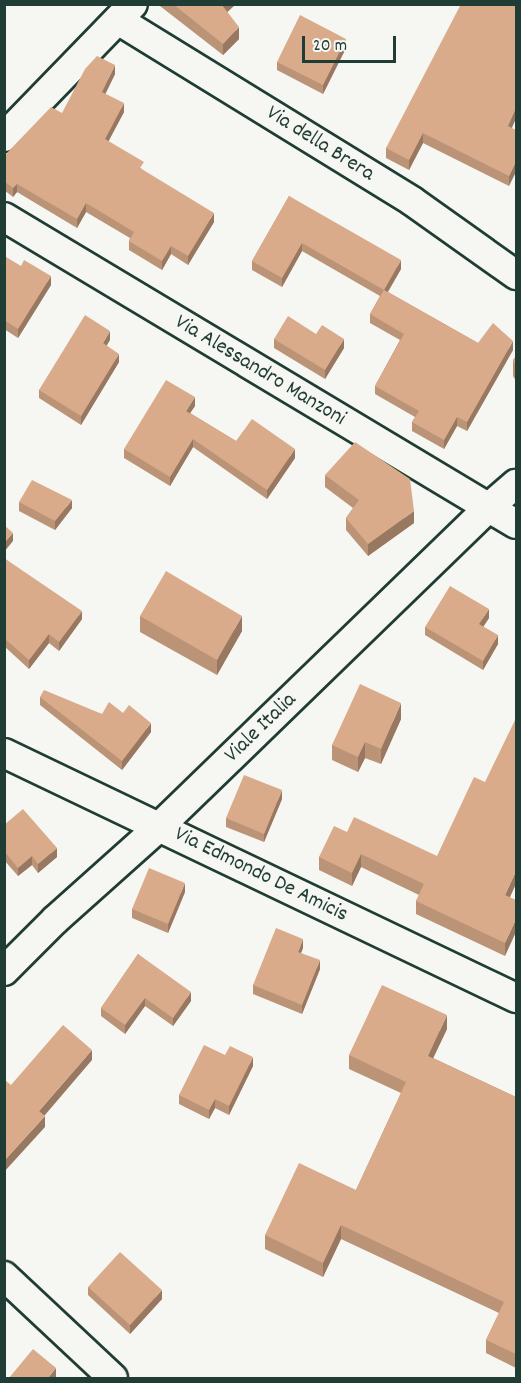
<!DOCTYPE html>
<style>
body{margin:0}
#map{position:relative;width:521px;height:1383px;overflow:hidden;background:#f6f6f2;font-family:Dekko,sans-serif}
div>[style]{position:absolute}
.roads{filter:drop-shadow(2px 0 #1f3d34) drop-shadow(-2px 0 #1f3d34) drop-shadow(0 2px #1f3d34) drop-shadow(0 -2px #1f3d34)}
.minor>*{height:28px;margin:-14px;padding:0 14px;transform-origin:14px;border-radius:14px;background:#f6f6f2}
.wall>*{inset:0;background:#bb9377}
.shaded-wall>*{inset:0;background:#987861}
.building>*{inset:0;background:#d9ab8a}
span{translate:-50% -50%;white-space:nowrap;text-align:center;line-height:1.15;-webkit-text-stroke:4.5px #f6f6f2;paint-order:stroke}
.street-label{font-size:22px;color:#1f3d34}
.frame{position:absolute;inset:0;border:6px solid #1f3d34;pointer-events:none}
.scale{position:absolute;left:302px;top:36px;width:94px;height:27px;box-sizing:border-box;border:3px solid #1f3d34;border-top:0;padding-left:8px;font-size:18px;line-height:21px;white-space:nowrap;color:#1f3d34;-webkit-text-stroke:4px #f6f6f2;paint-order:stroke}
</style>
<div id="map">
<div class="roads">
<div class="minor">
<i style="left:118px;top:20px;width:345px;rotate:31.6deg"></i>
<i style="left:412px;top:201px;width:128px;rotate:35.4deg"></i>
<i style="left:4px;top:137px;width:185px;rotate:-45.9deg"></i>
<i style="left:4px;top:217px;width:597px;rotate:30.95deg"></i>
<i style="left:4px;top:753px;width:568px;rotate:25.57deg"></i>
<i style="left:4px;top:971px;width:72px;rotate:-45deg"></i>
<i style="left:55px;top:920px;width:141px;rotate:-41.8deg"></i>
<i style="left:160px;top:826px;width:457px;rotate:-44.1deg"></i>
<i style="left:488px;top:508px;width:37px;rotate:-41deg"></i>
<i style="left:4px;top:1276px;width:149px;rotate:43.1deg"></i>
</div>
</div>
<div class="wall">
<i style="clip-path:polygon(160px 4px,236px 4px,227px 12px,239px 39px,223px 55px,160px 6px)"></i>
<i style="clip-path:polygon(516px 4px,516px 118px,512px 128px,509px 186px,423px 143px,409px 170px,386px 158px,386px 148px)"></i>
<i style="clip-path:polygon(346px 48px,323px 94px,277px 70px,277px 62px)"></i>
<i style="clip-path:polygon(115px 74px,105px 94px,124px 112px,108px 141px,144px 171px,214px 222px,188px 265px,171px 254px,162px 270px,129px 250px,129px 241px,130px 238px,86px 212px,77px 228px,17px 192px,13px 197px,4px 190px,4px 156px)"></i>
<i style="clip-path:polygon(289px 196px,401px 269px,388px 292px,478px 343px,513px 350px,467px 431px,457px 426px,444px 449px,412px 431px,412px 422px,415px 417px,375px 394px,375px 386px,400px 340px,370px 323px,370px 314px,380px 296px,302px 251px,282px 287px,252px 270px,252px 261px)"></i>
<i style="clip-path:polygon(4px 256px,51px 285px,18px 338px,4px 329px)"></i>
<i style="clip-path:polygon(316px 334px,344px 348px,325px 379px,274px 348px,274px 339px)"></i>
<i style="clip-path:polygon(110px 340px,106px 345px,119px 362px,81px 425px,39px 398px,39px 390px)"></i>
<i style="clip-path:polygon(516px 356px,516px 381px,513px 376px,513px 360px)"></i>
<i style="clip-path:polygon(195px 406px,190px 413px,236px 441px,295px 458px,267px 499px,193px 447px,170px 486px,124px 458px,124px 449px)"></i>
<i style="clip-path:polygon(325px 475px,414px 523px,368px 556px,346px 530px,346px 518px,353px 508px,325px 487px)"></i>
<i style="clip-path:polygon(19px 502px,72px 508px,55px 530px,19px 511px)"></i>
<i style="clip-path:polygon(4px 558px,82px 619px,59px 651px,49px 643px,29px 669px,4px 646px)"></i>
<i style="clip-path:polygon(140px 616px,242px 631px,217px 675px,140px 632px)"></i>
<i style="clip-path:polygon(489px 618px,483px 627px,498px 644px,483px 670px,425px 635px,425px 627px)"></i>
<i style="clip-path:polygon(40px 697px,102px 714px,123px 713px,151px 732px,122px 770px,40px 705px)"></i>
<i style="clip-path:polygon(401px 719px,381px 764px,365px 758px,358px 772px,332px 760px,332px 745px)"></i>
<i style="clip-path:polygon(282px 799px,264px 842px,226px 827px,226px 818px)"></i>
<i style="clip-path:polygon(4px 825px,57px 857px,38px 873px,32px 865px,18px 876px,4px 860px)"></i>
<i style="clip-path:polygon(347px 832px,510px 897px,505px 956px,416px 914px,416px 901px,419px 895px,361px 867px,352px 886px,319px 870px,319px 857px)"></i>
<i style="clip-path:polygon(185px 892px,168px 933px,132px 918px,132px 909px)"></i>
<i style="clip-path:polygon(303px 948px,301px 953px,320px 969px,302px 1014px,253px 994px,253px 985px)"></i>
<i style="clip-path:polygon(138px 954px,191px 1001px,173px 1026px,145px 1006px,125px 1034px,101px 1016px,101px 1008px)"></i>
<i style="clip-path:polygon(447px 1029px,433px 1058px,516px 1097px,516px 1368px,486px 1353px,486px 1340px,499px 1313px,341px 1239px,323px 1277px,265px 1249px,265px 1235px,356px 1190px,401px 1093px,349px 1069px,349px 1055px)"></i>
<i style="clip-path:polygon(225px 1055px,253px 1066px,229px 1115px,215px 1108px,209px 1119px,179px 1104px,179px 1095px)"></i>
<i style="clip-path:polygon(88px 1287px,162px 1299px,130px 1334px,88px 1295px)"></i>
</div>
<div class="shaded-wall">
<i style="clip-path:polygon(223px 4px,236px 4px,222px 17px)"></i>
<i style="clip-path:polygon(239px 27px,239px 39px,223px 55px,223px 44px)"></i>
<i style="clip-path:polygon(346px 39px,346px 48px,323px 94px,323px 85px)"></i>
<i style="clip-path:polygon(115px 65px,115px 74px,102px 101px,102px 92px)"></i>
<i style="clip-path:polygon(124px 103px,124px 112px,105px 148px,105px 139px)"></i>
<i style="clip-path:polygon(516px 108px,516px 118px,508px 136px,508px 126px)"></i>
<i style="clip-path:polygon(423px 133px,423px 143px,409px 170px,409px 160px)"></i>
<i style="clip-path:polygon(516px 161px,516px 172px,509px 186px,509px 176px)"></i>
<i style="clip-path:polygon(17px 184px,17px 192px,13px 197px,13px 188px)"></i>
<i style="clip-path:polygon(86px 203px,86px 212px,77px 228px,77px 219px)"></i>
<i style="clip-path:polygon(214px 213px,214px 222px,188px 265px,188px 256px)"></i>
<i style="clip-path:polygon(302px 243px,302px 251px,282px 287px,282px 278px)"></i>
<i style="clip-path:polygon(171px 246px,171px 254px,162px 270px,162px 261px)"></i>
<i style="clip-path:polygon(401px 260px,401px 269px,384px 298px,384px 290px)"></i>
<i style="clip-path:polygon(51px 276px,51px 285px,18px 338px,18px 329px)"></i>
<i style="clip-path:polygon(110px 331px,110px 340px,103px 352px,103px 343px)"></i>
<i style="clip-path:polygon(344px 339px,344px 348px,325px 379px,325px 370px)"></i>
<i style="clip-path:polygon(513px 341px,513px 350px,467px 431px,467px 422px)"></i>
<i style="clip-path:polygon(119px 354px,119px 362px,81px 425px,81px 416px)"></i>
<i style="clip-path:polygon(195px 397px,195px 406px,186px 419px,186px 411px)"></i>
<i style="clip-path:polygon(457px 417px,457px 426px,444px 449px,444px 440px)"></i>
<i style="clip-path:polygon(193px 439px,193px 447px,170px 486px,170px 477px)"></i>
<i style="clip-path:polygon(295px 449px,295px 458px,267px 499px,267px 490px)"></i>
<i style="clip-path:polygon(72px 500px,72px 508px,55px 530px,55px 521px)"></i>
<i style="clip-path:polygon(414px 511px,414px 523px,368px 556px,368px 544px)"></i>
<i style="clip-path:polygon(13px 533px,13px 541px,4px 552px,4px 543px)"></i>
<i style="clip-path:polygon(489px 609px,489px 618px,479px 633px,479px 624px)"></i>
<i style="clip-path:polygon(82px 611px,82px 619px,59px 651px,59px 642px)"></i>
<i style="clip-path:polygon(242px 616px,242px 631px,217px 675px,217px 660px)"></i>
<i style="clip-path:polygon(49px 634px,49px 643px,29px 669px,29px 660px)"></i>
<i style="clip-path:polygon(498px 635px,498px 644px,483px 670px,483px 661px)"></i>
<i style="clip-path:polygon(401px 703px,401px 719px,381px 764px,381px 749px)"></i>
<i style="clip-path:polygon(151px 723px,151px 732px,122px 770px,122px 761px)"></i>
<i style="clip-path:polygon(365px 742px,365px 758px,358px 772px,358px 757px)"></i>
<i style="clip-path:polygon(282px 790px,282px 799px,264px 842px,264px 834px)"></i>
<i style="clip-path:polygon(57px 848px,57px 857px,38px 873px,38px 864px)"></i>
<i style="clip-path:polygon(361px 854px,361px 867px,352px 886px,352px 873px)"></i>
<i style="clip-path:polygon(32px 856px,32px 865px,18px 876px,18px 868px)"></i>
<i style="clip-path:polygon(516px 871px,516px 884px,505px 908px,505px 895px)"></i>
<i style="clip-path:polygon(185px 883px,185px 892px,168px 933px,168px 924px)"></i>
<i style="clip-path:polygon(516px 919px,516px 932px,505px 956px,505px 943px)"></i>
<i style="clip-path:polygon(303px 939px,303px 948px,298px 960px,298px 952px)"></i>
<i style="clip-path:polygon(320px 960px,320px 969px,302px 1014px,302px 1005px)"></i>
<i style="clip-path:polygon(191px 992px,191px 1001px,173px 1026px,173px 1018px)"></i>
<i style="clip-path:polygon(145px 998px,145px 1006px,125px 1034px,125px 1025px)"></i>
<i style="clip-path:polygon(447px 1015px,447px 1029px,428px 1069px,428px 1056px)"></i>
<i style="clip-path:polygon(92px 1050px,92px 1060px,39px 1122px,39px 1111px)"></i>
<i style="clip-path:polygon(253px 1057px,253px 1066px,229px 1115px,229px 1106px)"></i>
<i style="clip-path:polygon(215px 1099px,215px 1108px,209px 1119px,209px 1110px)"></i>
<i style="clip-path:polygon(45px 1116px,45px 1127px,4px 1172px,4px 1161px)"></i>
<i style="clip-path:polygon(341px 1225px,341px 1239px,323px 1277px,323px 1263px)"></i>
<i style="clip-path:polygon(162px 1290px,162px 1299px,130px 1334px,130px 1325px)"></i>
<i style="clip-path:polygon(56px 1368px,56px 1377px,55px 1378px,48px 1378px)"></i>
</div>
<div class="building">
<i style="clip-path:polygon(173px 4px,223px 4px,222px 5px,239px 27px,223px 44px)"></i>
<i style="clip-path:polygon(461px 4px,516px 4px,516px 108px,508px 126px,516px 130px,516px 161px,509px 176px,423px 133px,409px 160px,386px 148px)"></i>
<i style="clip-path:polygon(300px 15px,346px 39px,323px 85px,277px 62px)"></i>
<i style="clip-path:polygon(97px 56px,115px 65px,102px 92px,124px 103px,105px 139px,144px 162px,140px 168px,214px 213px,188px 256px,171px 246px,162px 261px,129px 241px,134px 232px,86px 203px,77px 219px,17px 184px,13px 188px,4px 181px,4px 156px,51px 107px,62px 113px,85px 69px)"></i>
<i style="clip-path:polygon(289px 196px,401px 260px,384px 290px,302px 243px,282px 278px,252px 261px)"></i>
<i style="clip-path:polygon(4px 256px,21px 266px,24px 260px,51px 276px,18px 329px,4px 320px)"></i>
<i style="clip-path:polygon(384px 290px,478px 343px,493px 323px,513px 341px,467px 422px,457px 417px,444px 440px,412px 422px,419px 411px,375px 386px,404px 334px,370px 314px)"></i>
<i style="clip-path:polygon(85px 315px,110px 331px,103px 343px,119px 354px,81px 416px,39px 390px)"></i>
<i style="clip-path:polygon(288px 316px,316px 334px,322px 325px,344px 339px,325px 370px,274px 339px)"></i>
<i style="clip-path:polygon(516px 356px,516px 366px,513px 360px)"></i>
<i style="clip-path:polygon(166px 380px,195px 397px,186px 411px,236px 441px,252px 419px,295px 449px,267px 490px,193px 439px,170px 477px,124px 449px)"></i>
<i style="clip-path:polygon(355px 442px,410px 479px,414px 511px,368px 544px,346px 518px,359px 500px,325px 475px)"></i>
<i style="clip-path:polygon(32px 480px,72px 500px,55px 521px,19px 502px)"></i>
<i style="clip-path:polygon(4px 525px,13px 533px,4px 543px)"></i>
<i style="clip-path:polygon(4px 558px,82px 611px,59px 642px,49px 634px,29px 660px,4px 638px)"></i>
<i style="clip-path:polygon(166px 571px,242px 616px,217px 660px,140px 616px)"></i>
<i style="clip-path:polygon(450px 586px,489px 609px,479px 624px,498px 635px,483px 661px,425px 627px)"></i>
<i style="clip-path:polygon(360px 684px,401px 703px,381px 749px,365px 742px,358px 757px,332px 745px)"></i>
<i style="clip-path:polygon(44px 690px,102px 714px,109px 702px,123px 713px,129px 705px,151px 723px,122px 761px,40px 697px)"></i>
<i style="clip-path:polygon(516px 718px,516px 871px,505px 895px,516px 900px,516px 919px,505px 943px,416px 901px,424px 884px,361px 854px,352px 873px,319px 857px,334px 826px,347px 832px,354px 817px,437px 856px,474px 777px,485px 782px)"></i>
<i style="clip-path:polygon(244px 775px,282px 790px,264px 834px,226px 818px)"></i>
<i style="clip-path:polygon(23px 809px,57px 848px,38px 864px,32px 856px,18px 868px,4px 851px,4px 825px)"></i>
<i style="clip-path:polygon(149px 868px,185px 883px,168px 924px,132px 909px)"></i>
<i style="clip-path:polygon(276px 928px,303px 939px,298px 952px,320px 960px,302px 1005px,253px 985px)"></i>
<i style="clip-path:polygon(138px 954px,191px 992px,173px 1018px,145px 998px,125px 1025px,101px 1008px)"></i>
<i style="clip-path:polygon(382px 985px,447px 1015px,428px 1056px,516px 1097px,516px 1354px,486px 1340px,504px 1302px,341px 1225px,323px 1263px,265px 1235px,299px 1163px,356px 1190px,406px 1082px,349px 1055px)"></i>
<i style="clip-path:polygon(63px 1025px,92px 1050px,39px 1111px,45px 1116px,4px 1161px,4px 1081px,5px 1080px,11px 1085px)"></i>
<i style="clip-path:polygon(204px 1045px,225px 1055px,230px 1046px,253px 1057px,229px 1106px,215px 1099px,209px 1110px,179px 1095px)"></i>
<i style="clip-path:polygon(120px 1252px,162px 1290px,130px 1325px,88px 1287px)"></i>
<i style="clip-path:polygon(33px 1349px,56px 1368px,48px 1378px,9px 1378px)"></i>
</div>
<div class="street-label">
<span style="left:320px;top:144px;rotate:32deg">Via della Brera</span>
<span style="left:260px;top:371px;rotate:31deg">Via Alessandro Manzoni</span>
<span style="left:261px;top:728px;rotate:-44deg">Viale Italia</span>
<span style="left:261px;top:875px;rotate:26deg">Via Edmondo De Amicis</span>
</div>
<div class="frame"></div>
<div class="scale">20 m</div>
</div>
